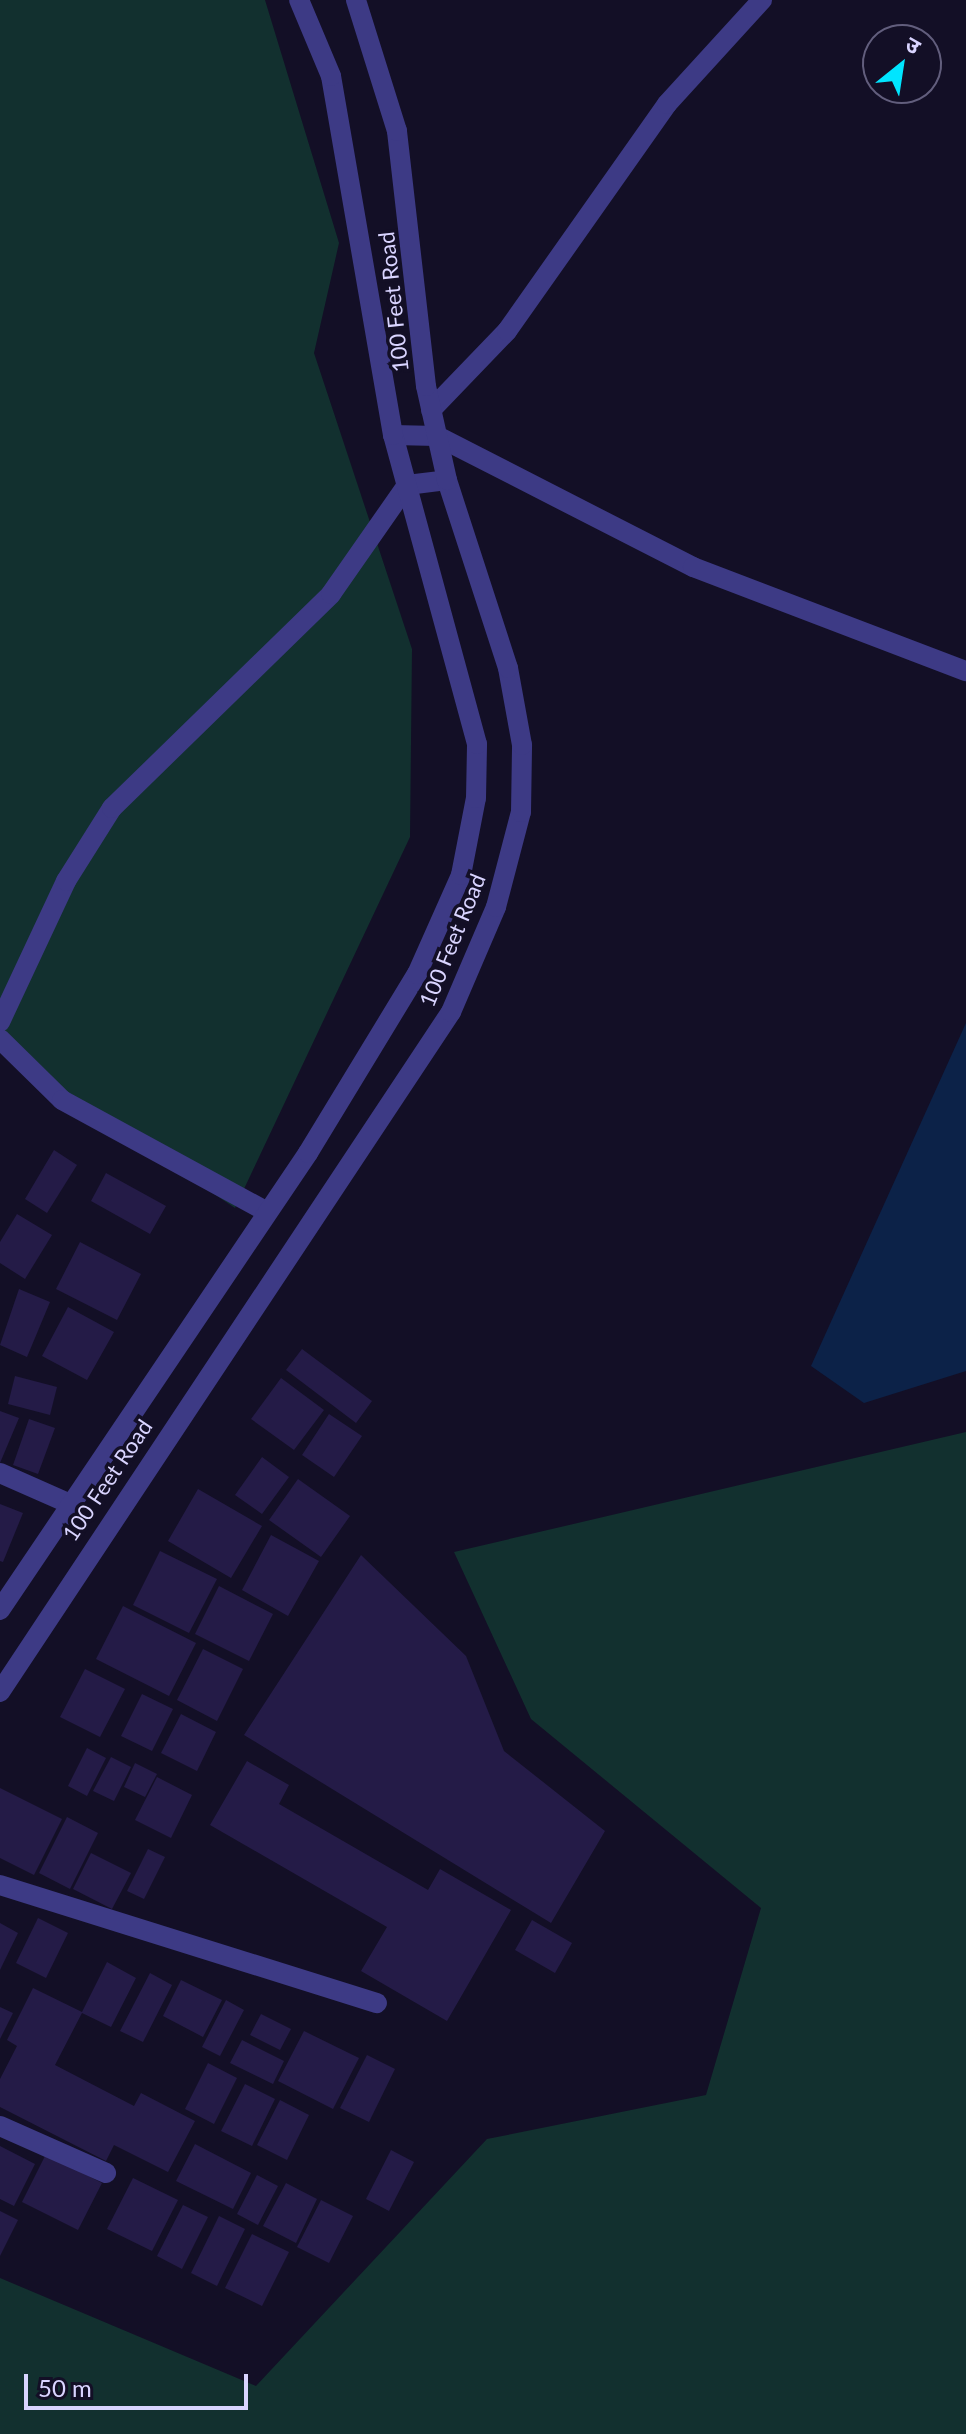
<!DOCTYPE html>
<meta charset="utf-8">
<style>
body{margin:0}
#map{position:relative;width:966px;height:2434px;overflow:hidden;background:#130f26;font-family:Lato,"Noto Sans Devanagari",sans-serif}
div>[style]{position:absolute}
.green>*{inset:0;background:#12302f}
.water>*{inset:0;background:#0c2248}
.building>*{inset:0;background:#241b47}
.minor>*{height:20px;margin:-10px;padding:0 10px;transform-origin:10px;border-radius:10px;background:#3d3a85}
span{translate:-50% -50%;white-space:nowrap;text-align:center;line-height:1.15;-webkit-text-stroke:7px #130f26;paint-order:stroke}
.street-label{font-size:22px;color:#d9d4ff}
.north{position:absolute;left:862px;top:24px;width:80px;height:80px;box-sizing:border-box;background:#130f26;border:2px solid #625e7d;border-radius:50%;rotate:30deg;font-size:22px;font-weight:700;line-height:32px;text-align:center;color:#d9d4ff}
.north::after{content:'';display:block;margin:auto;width:28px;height:36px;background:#00e5ff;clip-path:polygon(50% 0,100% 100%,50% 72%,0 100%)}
.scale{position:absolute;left:24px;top:2374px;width:224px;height:36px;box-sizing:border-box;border:4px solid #d9d4ff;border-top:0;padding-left:10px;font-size:24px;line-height:28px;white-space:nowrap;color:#d9d4ff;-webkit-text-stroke:6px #130f26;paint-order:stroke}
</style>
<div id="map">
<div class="green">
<i style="clip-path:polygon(0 0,265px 0,339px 243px,314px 353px,412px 649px,410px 837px,235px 1208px,0 1050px)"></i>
<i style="clip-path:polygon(966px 1432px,966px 2434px,0 2434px,0 2278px,256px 2386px,487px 2139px,706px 2095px,761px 1908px,531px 1719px,454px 1552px)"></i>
</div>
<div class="water">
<i style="clip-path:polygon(966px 1023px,966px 1371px,864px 1403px,811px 1366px)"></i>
</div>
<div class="building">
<i style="clip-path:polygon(54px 1150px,77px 1165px,47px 1213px,25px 1199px)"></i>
<i style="clip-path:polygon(106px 1173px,166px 1206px,150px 1234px,91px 1201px)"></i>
<i style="clip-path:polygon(17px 1214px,52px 1235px,25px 1279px,0 1263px,0 1242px)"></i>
<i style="clip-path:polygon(80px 1242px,141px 1274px,117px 1320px,56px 1289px)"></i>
<i style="clip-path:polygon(19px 1289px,50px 1302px,27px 1357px,0 1345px)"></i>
<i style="clip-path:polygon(68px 1307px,114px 1332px,87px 1380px,42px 1356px)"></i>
<i style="clip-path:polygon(302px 1349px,372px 1401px,356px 1423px,286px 1370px)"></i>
<i style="clip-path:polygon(15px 1376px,57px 1387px,50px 1415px,8px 1404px)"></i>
<i style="clip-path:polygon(281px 1378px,324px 1410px,294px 1450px,251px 1419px)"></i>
<i style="clip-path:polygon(0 1411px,19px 1418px,0 1463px)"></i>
<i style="clip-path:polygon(329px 1414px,362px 1436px,334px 1477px,302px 1455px)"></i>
<i style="clip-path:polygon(29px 1419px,55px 1428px,38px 1474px,13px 1465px)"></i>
<i style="clip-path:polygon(262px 1457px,289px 1477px,262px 1514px,235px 1495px)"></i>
<i style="clip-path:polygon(298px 1479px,350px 1516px,321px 1557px,269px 1520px)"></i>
<i style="clip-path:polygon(198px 1489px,262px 1526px,231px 1578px,168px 1541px)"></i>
<i style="clip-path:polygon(0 1504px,23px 1513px,3px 1562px,0 1561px)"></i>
<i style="clip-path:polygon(271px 1535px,319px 1561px,288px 1616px,242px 1590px)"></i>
<i style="clip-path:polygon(160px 1551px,217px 1579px,189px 1633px,133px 1605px)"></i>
<i style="clip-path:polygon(361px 1555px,466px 1656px,504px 1751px,605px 1831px,551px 1923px,244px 1735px)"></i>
<i style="clip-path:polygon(219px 1586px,273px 1614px,249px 1661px,195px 1634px)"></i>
<i style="clip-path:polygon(123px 1606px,196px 1643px,169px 1696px,96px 1659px)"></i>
<i style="clip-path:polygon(203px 1649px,243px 1669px,217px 1721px,177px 1700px)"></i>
<i style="clip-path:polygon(85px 1669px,125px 1689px,100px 1737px,60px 1717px)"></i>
<i style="clip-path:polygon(142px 1694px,173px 1709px,152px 1751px,121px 1736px)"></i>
<i style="clip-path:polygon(181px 1714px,216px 1732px,197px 1771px,161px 1753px)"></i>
<i style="clip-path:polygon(87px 1748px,106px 1758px,87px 1796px,68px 1786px)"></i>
<i style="clip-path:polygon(111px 1757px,131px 1767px,114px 1801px,93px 1791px)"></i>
<i style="clip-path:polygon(247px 1761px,289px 1785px,279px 1804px,428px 1890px,440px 1869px,511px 1910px,447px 2021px,361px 1971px,387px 1927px,210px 1825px)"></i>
<i style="clip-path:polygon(135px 1763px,157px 1774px,145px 1797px,124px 1787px)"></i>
<i style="clip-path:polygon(157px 1777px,192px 1795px,171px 1838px,135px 1820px)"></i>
<i style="clip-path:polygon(0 1788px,62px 1819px,34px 1875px,0 1858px)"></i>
<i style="clip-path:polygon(67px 1817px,98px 1833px,70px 1889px,39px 1873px)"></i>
<i style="clip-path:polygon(148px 1849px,165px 1857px,144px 1899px,127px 1891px)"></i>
<i style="clip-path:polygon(91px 1853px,131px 1873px,112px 1909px,73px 1889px)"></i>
<i style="clip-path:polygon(38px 1918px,68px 1933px,46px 1978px,16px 1963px)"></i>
<i style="clip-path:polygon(532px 1920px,572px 1943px,555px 1973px,515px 1950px)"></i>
<i style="clip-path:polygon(0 1923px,18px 1933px,0 1970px)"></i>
<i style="clip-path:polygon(107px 1962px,136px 1978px,111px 2027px,82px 2013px,55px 2065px,134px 2106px,141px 2093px,195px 2121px,168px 2172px,114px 2145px,106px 2161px,0 2107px,0 2079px,17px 2046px,7px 2040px,33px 1988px,82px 2012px)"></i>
<i style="clip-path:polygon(150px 1973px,172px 1985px,143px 2042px,120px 2031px)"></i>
<i style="clip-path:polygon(181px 1980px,222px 2000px,203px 2037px,163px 2016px)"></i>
<i style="clip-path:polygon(226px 2000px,244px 2010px,220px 2056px,202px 2047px)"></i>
<i style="clip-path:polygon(0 2007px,13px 2013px,0 2039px)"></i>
<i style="clip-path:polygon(261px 2014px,291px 2029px,280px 2050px,250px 2035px)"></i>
<i style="clip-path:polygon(304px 2031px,359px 2058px,333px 2109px,278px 2081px)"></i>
<i style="clip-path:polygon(242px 2040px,284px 2061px,273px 2084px,230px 2063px)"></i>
<i style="clip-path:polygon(367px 2055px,395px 2069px,369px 2122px,340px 2108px)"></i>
<i style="clip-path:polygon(208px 2063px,237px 2078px,214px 2124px,185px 2109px)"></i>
<i style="clip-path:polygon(245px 2084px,275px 2099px,252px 2146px,221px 2131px)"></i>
<i style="clip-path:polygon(280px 2100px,309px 2115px,287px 2160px,257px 2145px)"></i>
<i style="clip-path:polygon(195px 2144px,251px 2173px,233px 2209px,176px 2181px)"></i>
<i style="clip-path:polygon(0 2146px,35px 2164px,14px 2206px,0 2199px)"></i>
<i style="clip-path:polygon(391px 2150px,414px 2162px,389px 2211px,366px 2199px)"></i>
<i style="clip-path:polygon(46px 2154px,102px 2183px,78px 2230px,22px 2202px)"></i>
<i style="clip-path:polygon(257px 2175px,278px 2186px,258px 2225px,237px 2214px)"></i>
<i style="clip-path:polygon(133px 2178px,178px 2200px,152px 2251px,107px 2229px)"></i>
<i style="clip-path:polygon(286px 2183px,317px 2199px,296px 2243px,263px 2226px)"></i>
<i style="clip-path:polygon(321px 2200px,353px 2216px,329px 2263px,297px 2247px)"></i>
<i style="clip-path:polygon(183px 2205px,208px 2217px,182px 2269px,157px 2256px)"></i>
<i style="clip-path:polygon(0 2211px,18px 2220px,0 2256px)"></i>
<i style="clip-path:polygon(219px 2216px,245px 2229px,217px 2286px,191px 2273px)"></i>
<i style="clip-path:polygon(252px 2234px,289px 2252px,262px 2306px,225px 2288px)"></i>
</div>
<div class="minor">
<i style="left:431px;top:410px;width:110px;rotate:-46.1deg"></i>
<i style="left:507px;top:331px;width:278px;rotate:-54.8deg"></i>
<i style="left:667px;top:104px;width:141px;rotate:-47.6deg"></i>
<i style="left:393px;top:435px;width:44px;rotate:1.3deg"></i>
<i style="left:437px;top:436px;width:288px;rotate:27.1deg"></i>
<i style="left:693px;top:567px;width:292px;rotate:20.9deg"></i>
<i style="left:0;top:1022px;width:156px;rotate:-64.9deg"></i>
<i style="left:66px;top:881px;width:86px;rotate:-57.8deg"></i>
<i style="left:112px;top:808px;width:306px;rotate:-44.3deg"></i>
<i style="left:331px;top:594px;width:133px;rotate:-55.1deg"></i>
<i style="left:407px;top:485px;width:40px;rotate:-7.1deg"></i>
<i style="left:0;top:1039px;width:87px;rotate:44.5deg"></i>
<i style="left:62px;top:1100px;width:234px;rotate:28.6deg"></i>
<i style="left:0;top:1473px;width:74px;rotate:23.8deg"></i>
<i style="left:0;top:1610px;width:551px;rotate:-56.02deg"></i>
<i style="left:308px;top:1153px;width:210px;rotate:-58.7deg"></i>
<i style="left:417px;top:974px;width:108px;rotate:-66deg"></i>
<i style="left:461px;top:875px;width:78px;rotate:-79deg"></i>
<i style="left:476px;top:798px;width:54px;rotate:-88.9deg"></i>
<i style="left:477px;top:744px;width:320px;rotate:-105.2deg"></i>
<i style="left:393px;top:435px;width:364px;rotate:-99.8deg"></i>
<i style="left:331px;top:76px;width:82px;rotate:-112.8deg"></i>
<i style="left:0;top:1692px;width:816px;rotate:-56.45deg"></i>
<i style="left:451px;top:1012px;width:114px;rotate:-66.8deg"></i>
<i style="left:496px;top:907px;width:98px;rotate:-75.3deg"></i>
<i style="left:521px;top:812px;width:67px;rotate:-89.1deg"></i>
<i style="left:522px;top:745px;width:78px;rotate:-100.3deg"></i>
<i style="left:508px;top:668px;width:198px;rotate:-108deg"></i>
<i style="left:447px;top:480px;width:96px;rotate:-102.6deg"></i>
<i style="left:426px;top:386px;width:257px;rotate:-96.5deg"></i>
<i style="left:397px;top:131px;width:137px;rotate:-107.4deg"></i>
<i style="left:0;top:1885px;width:395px;rotate:17.4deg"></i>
<i style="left:0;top:2126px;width:116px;rotate:23.9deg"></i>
</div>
<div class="street-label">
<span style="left:393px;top:302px;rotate:-96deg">100 Feet Road</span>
<span style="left:452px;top:940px;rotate:-68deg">100 Feet Road</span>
<span style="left:107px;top:1480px;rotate:-56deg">100 Feet Road</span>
</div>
<div class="north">उ</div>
<div class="scale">50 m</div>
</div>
